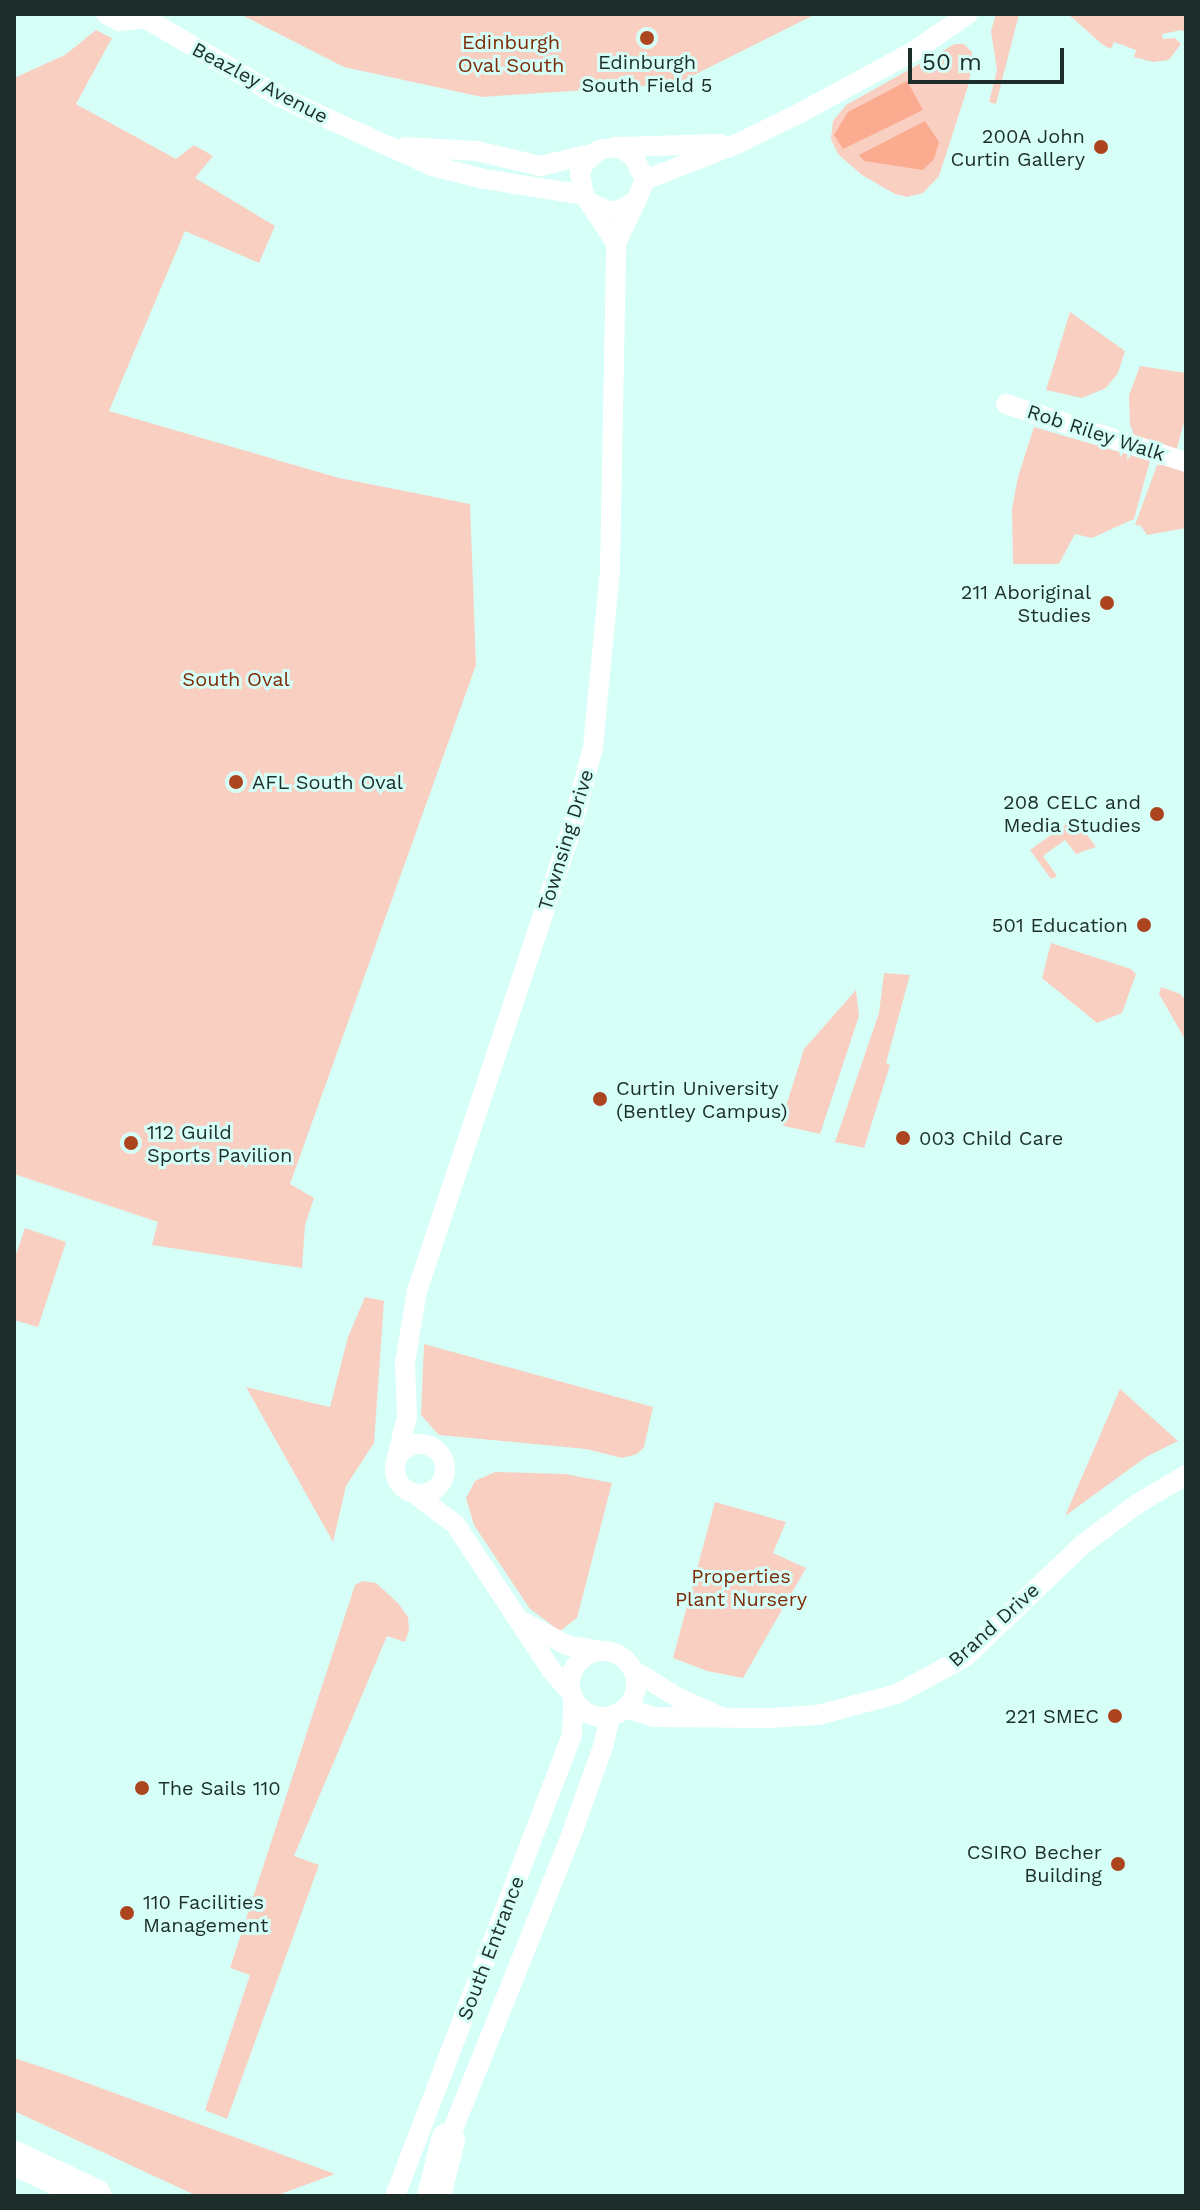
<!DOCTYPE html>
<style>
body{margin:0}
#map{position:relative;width:1200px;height:2210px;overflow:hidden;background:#d5fff7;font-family:"Work Sans",sans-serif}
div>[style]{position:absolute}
.green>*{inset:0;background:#f9cfc2}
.forest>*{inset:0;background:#faab90}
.street>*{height:20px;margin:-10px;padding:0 10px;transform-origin:10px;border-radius:10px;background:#fff}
.street>.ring{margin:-10px;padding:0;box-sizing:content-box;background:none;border:20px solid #fff;border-radius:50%}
.primary>*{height:34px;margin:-17px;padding:0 17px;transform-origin:17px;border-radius:17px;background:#fff}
.dots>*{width:22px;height:22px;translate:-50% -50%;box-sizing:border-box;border:4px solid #d5fff7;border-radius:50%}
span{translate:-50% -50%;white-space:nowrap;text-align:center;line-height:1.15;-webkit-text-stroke:6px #d5fff7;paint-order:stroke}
.park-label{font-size:20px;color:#7e2a06}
.poi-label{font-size:20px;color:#1d2d2a}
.right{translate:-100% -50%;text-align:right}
.left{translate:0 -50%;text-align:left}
.street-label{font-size:20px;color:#1d2d2a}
.frame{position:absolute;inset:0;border:16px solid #1d2d2a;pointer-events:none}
.scale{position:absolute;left:908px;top:48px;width:156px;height:36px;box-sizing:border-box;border:4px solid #1d2d2a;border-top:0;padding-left:10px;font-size:24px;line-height:28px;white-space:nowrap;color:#1d2d2a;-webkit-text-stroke:6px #d5fff7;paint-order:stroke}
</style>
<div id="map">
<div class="green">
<i style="clip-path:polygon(240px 14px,816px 14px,676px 84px,482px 97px,344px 67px)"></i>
<i style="clip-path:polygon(996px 14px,1019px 14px,996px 104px,989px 102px,997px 70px,991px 31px)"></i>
<i style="clip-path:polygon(1068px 14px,1186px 14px,1186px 33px,1182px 30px,1162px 34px,1163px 39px,1175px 38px,1181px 44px,1169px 60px,1153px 62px,1134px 57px,1136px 50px,1114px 42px,1111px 49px,1103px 45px)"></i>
<i style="clip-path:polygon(96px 30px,112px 38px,76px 104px,176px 159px,194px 145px,213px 156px,195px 178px,275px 226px,259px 263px,185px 231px,109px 411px,339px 478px,470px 504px,476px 665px,290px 1184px,314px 1198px,305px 1225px,302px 1268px,152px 1245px,158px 1222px,14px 1174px,14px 78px,65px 55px)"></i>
<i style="clip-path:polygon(955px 44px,964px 44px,972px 52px,969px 83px,939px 176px,923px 193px,907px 197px,895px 194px,862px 175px,838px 154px,831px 139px,833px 121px,846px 105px)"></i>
<i style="clip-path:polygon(1070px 312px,1125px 351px,1118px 373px,1106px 388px,1082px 398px,1046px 390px)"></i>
<i style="clip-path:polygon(1140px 366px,1186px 373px,1186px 415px,1176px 452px,1135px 438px,1130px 424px,1129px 395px)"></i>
<i style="clip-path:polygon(1034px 427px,1150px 461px,1134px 519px,1092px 538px,1075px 534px,1059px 564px,1013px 564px,1012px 509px,1018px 477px)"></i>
<i style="clip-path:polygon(1177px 464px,1186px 468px,1186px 528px,1147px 535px,1141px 526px,1135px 525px,1157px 465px)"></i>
<i style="clip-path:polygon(1075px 818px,1096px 847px,1076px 854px,1065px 840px,1043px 856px,1057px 876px,1051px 879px,1030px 850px)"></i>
<i style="clip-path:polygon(1051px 943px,1131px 969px,1136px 974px,1122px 1013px,1097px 1023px,1042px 978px)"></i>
<i style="clip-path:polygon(884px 973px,910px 975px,886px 1063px,890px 1065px,864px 1148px,835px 1142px,879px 1013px)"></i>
<i style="clip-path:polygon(1161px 987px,1180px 994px,1186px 1000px,1186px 1041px,1159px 994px)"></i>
<i style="clip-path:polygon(856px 990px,859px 1016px,820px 1134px,780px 1125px,804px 1049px)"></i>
<i style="clip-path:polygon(25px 1228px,66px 1242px,38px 1327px,14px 1320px,14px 1260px)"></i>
<i style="clip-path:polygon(365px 1297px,384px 1301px,374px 1443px,346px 1486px,333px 1542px,246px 1387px,330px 1407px,348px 1337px)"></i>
<i style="clip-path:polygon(424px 1344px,653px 1407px,644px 1447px,637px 1454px,622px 1458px,586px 1449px,439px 1435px,421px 1415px)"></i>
<i style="clip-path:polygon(1120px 1389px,1178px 1441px,1146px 1457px,1065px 1516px)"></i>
<i style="clip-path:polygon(495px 1472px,565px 1474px,612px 1483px,577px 1618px,560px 1631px,530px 1609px,474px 1525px,466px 1498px,475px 1481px)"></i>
<i style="clip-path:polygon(715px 1502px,786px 1522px,773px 1553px,806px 1568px,743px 1678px,707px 1671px,673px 1658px)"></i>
<i style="clip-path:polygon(363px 1581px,376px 1583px,398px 1603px,408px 1617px,409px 1630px,405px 1642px,387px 1636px,294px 1856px,319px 1865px,227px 2119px,205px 2110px,250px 1975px,230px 1968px,355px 1585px)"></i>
<i style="clip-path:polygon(14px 2058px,60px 2073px,335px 2174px,275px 2196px,197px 2196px,14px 2111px)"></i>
</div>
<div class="forest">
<i style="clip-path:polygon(907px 81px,923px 110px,843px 149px,834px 135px,848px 112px)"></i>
<i style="clip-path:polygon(925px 121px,939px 142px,934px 159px,923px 170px,864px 161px,859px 155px)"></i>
</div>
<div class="street">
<i style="left:106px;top:14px;width:15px;rotate:28deg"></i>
<i style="left:119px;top:21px;width:22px;rotate:-5deg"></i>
<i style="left:138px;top:14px;width:164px;rotate:30.3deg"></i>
<i style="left:280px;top:97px;width:167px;rotate:24.4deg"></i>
<i style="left:432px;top:166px;width:54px;rotate:14deg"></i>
<i style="left:484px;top:179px;width:101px;rotate:9.1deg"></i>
<i style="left:405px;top:147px;width:72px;rotate:3.2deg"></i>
<i style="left:477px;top:151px;width:65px;rotate:13.4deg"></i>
<i style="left:540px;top:166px;width:52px;rotate:-13.2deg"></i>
<i style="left:617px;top:147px;width:104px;rotate:-1.7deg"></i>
<i style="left:645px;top:180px;width:99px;rotate:-21.4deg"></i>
<i style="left:737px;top:144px;width:70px;rotate:-26.2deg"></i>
<i style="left:800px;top:113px;width:130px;rotate:-28.5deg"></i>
<i style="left:914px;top:51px;width:65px;rotate:-34.4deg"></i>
<i style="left:591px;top:203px;width:19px;rotate:25deg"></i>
<i style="left:608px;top:211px;width:10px"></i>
<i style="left:618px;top:211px;width:21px;rotate:-29deg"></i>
<i style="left:636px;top:201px;width:23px;rotate:-67deg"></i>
<i style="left:645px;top:180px;width:28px;rotate:-116deg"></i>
<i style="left:633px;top:155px;width:19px;rotate:-155deg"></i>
<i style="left:616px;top:147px;width:17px;rotate:170deg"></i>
<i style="left:599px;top:150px;width:20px;rotate:139deg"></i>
<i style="left:584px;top:163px;width:11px;rotate:112deg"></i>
<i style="left:580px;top:173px;width:22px;rotate:80deg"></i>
<i style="left:584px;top:195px;width:58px;rotate:56.3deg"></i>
<i style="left:1006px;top:404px;width:189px;rotate:17.9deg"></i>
<i class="ring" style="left:395px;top:1444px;width:30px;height:30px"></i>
<i style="left:396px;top:1462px;width:47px;rotate:-76.6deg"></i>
<i style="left:407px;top:1416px;width:54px;rotate:-92.1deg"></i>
<i style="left:405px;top:1362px;width:72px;rotate:-80.4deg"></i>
<i style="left:417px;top:1291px;width:478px;rotate:-71.5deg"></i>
<i style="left:569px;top:838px;width:94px;rotate:-75.2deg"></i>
<i style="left:593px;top:747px;width:179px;rotate:-84.5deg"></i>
<i style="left:610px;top:569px;width:326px;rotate:-88.9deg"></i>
<i style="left:616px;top:243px;width:47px;rotate:-64.5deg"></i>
<i style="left:415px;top:1494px;width:51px;rotate:37.1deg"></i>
<i style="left:456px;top:1525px;width:175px;rotate:56.7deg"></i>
<i style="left:552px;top:1671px;width:28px;rotate:48deg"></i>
<i style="left:523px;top:1622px;width:50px;rotate:27.6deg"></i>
<i style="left:567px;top:1645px;width:34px;rotate:10deg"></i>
<i class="ring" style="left:570px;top:1651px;width:46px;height:46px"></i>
<i style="left:633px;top:1670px;width:52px;rotate:31.5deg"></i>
<i style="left:677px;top:1697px;width:48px;rotate:24.4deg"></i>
<i style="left:626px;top:1708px;width:29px;rotate:18deg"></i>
<i style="left:654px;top:1717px;width:115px;rotate:0.5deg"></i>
<i style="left:769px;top:1718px;width:49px;rotate:-3.5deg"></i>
<i style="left:818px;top:1715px;width:82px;rotate:-14.9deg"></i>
<i style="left:897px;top:1694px;width:77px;rotate:-28.6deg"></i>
<i style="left:965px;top:1657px;width:162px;rotate:-43.7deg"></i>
<i style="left:1082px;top:1545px;width:69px;rotate:-36.7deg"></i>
<i style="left:1137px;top:1504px;width:57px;rotate:-30.6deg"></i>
<i style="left:445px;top:2149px;width:335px;rotate:-68.1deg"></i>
<i style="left:570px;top:1838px;width:100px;rotate:-70.1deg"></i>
<i style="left:604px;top:1744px;width:29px;rotate:-78deg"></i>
<i style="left:395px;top:2196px;width:495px;rotate:-69deg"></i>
<i style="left:572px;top:1734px;width:37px;rotate:-88deg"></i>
</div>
<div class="primary">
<i style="left:14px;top:2158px;width:89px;rotate:25.1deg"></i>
<i style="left:434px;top:2196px;width:58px;rotate:-76deg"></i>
</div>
<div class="dots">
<i style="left:647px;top:38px;background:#ac451f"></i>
<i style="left:1101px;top:147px;background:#ac451f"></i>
<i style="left:1107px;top:603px;background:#ac451f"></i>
<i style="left:236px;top:782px;background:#ac451f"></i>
<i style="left:1157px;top:814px;background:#ac451f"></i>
<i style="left:1144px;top:925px;background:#ac451f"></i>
<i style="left:600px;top:1099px;background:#ac451f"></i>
<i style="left:903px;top:1138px;background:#ac451f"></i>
<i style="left:131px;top:1143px;background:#ac451f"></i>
<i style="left:1115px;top:1716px;background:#ac451f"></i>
<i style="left:142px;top:1788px;background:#ac451f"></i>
<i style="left:1118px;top:1864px;background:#ac451f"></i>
<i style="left:127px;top:1913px;background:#ac451f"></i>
</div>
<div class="park-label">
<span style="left:511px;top:54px">Edinburgh<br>Oval South</span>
<span style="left:236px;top:679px">South Oval</span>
<span style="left:741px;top:1588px">Properties<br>Plant Nursery</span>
</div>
<div class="poi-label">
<span style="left:647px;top:74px">Edinburgh<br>South Field 5</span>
<span class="right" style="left:1085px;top:148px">200A John<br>Curtin Gallery</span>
<span class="right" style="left:1091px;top:604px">211 Aboriginal<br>Studies</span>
<span class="left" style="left:252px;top:782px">AFL South Oval</span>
<span class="right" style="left:1141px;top:814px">208 CELC and<br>Media Studies</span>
<span class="right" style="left:1128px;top:925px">501 Education</span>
<span class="left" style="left:616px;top:1100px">Curtin University<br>(Bentley Campus)</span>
<span class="left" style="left:147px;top:1144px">112 Guild<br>Sports Pavilion</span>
<span class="left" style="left:919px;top:1138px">003 Child Care</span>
<span class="right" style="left:1099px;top:1716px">221 SMEC</span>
<span class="left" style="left:158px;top:1788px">The Sails 110</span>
<span class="right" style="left:1102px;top:1864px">CSIRO Becher<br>Building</span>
<span class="left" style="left:143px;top:1914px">110 Facilities<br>Management</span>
</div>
<div class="street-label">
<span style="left:260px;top:83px;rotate:28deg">Beazley Avenue</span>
<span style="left:1096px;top:433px;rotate:18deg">Rob Riley Walk</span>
<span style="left:566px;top:840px;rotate:-73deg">Townsing Drive</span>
<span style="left:994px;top:1625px;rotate:-42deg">Brand Drive</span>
<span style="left:491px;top:1948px;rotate:-69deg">South Entrance</span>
</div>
<div class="frame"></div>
<div class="scale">50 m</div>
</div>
